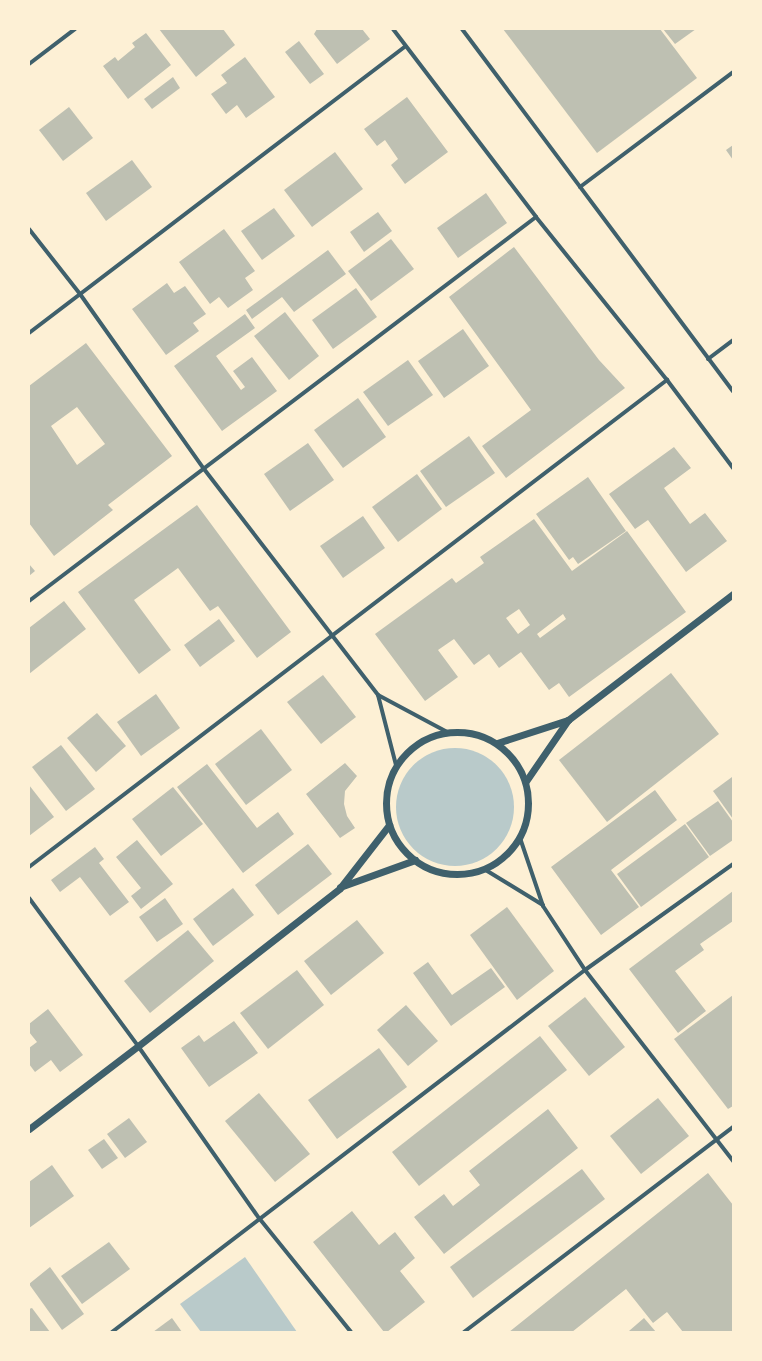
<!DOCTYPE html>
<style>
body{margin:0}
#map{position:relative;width:762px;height:1361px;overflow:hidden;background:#fdf0d5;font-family:Montserrat,sans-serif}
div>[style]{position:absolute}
.green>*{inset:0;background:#b9caca}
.round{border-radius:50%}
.building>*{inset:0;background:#bec0b2}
.minor>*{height:4px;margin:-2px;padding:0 2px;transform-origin:2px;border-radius:2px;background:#3f606c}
.tertiary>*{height:7px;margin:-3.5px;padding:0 3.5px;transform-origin:3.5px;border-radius:3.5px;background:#3f606c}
.tertiary>.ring{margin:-3.5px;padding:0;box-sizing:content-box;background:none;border:7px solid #3f606c;border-radius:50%}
span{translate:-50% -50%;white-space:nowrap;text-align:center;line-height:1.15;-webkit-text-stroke:3px #fdf0d5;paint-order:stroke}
.frame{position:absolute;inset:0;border:30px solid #fdf0d5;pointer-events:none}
</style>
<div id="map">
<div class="green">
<i class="round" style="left:396px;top:748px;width:118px;height:118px"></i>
<i style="clip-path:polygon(245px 1257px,297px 1332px,201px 1332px,180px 1304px)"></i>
</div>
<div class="building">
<i style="clip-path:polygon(159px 29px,223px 29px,235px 45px,196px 77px)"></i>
<i style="clip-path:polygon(317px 29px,362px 29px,370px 39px,337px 64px,314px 34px)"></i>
<i style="clip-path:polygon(503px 29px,660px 29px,697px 78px,597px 153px)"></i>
<i style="clip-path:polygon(663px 29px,696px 29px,675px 44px)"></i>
<i style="clip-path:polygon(146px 33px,171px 65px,128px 99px,103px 66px,115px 57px,118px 61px,135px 47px,132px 43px)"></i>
<i style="clip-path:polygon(299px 41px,324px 74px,310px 84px,285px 52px)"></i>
<i style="clip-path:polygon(245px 57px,275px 97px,246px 118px,237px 105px,226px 114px,211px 94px,227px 83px,221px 75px)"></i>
<i style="clip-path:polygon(173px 77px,180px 88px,152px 109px,144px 99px)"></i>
<i style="clip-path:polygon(407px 97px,448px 152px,405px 184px,391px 165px,398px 159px,385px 140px,377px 146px,364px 129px)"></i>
<i style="clip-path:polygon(69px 107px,93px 138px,63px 161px,39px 130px)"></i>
<i style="clip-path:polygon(733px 145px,733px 160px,726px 150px)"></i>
<i style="clip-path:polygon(335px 152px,363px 189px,312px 227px,284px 190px)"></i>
<i style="clip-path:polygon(132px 160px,152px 187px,106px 221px,86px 193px)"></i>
<i style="clip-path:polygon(486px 193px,507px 223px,458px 258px,437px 228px)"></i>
<i style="clip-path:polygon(274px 208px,295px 236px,262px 260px,241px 231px)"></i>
<i style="clip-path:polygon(378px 212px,392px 231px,364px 252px,350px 232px)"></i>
<i style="clip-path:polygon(224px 229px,255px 271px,245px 278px,253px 290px,228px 308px,219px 297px,210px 304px,179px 262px)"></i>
<i style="clip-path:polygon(391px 239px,414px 269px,371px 301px,348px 271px)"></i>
<i style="clip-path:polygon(514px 247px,599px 360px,625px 388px,506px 478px,482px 446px,531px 410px,449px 297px)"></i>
<i style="clip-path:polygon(328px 250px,346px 274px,294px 312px,282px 297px,252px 319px,246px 310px)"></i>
<i style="clip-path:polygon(167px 283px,174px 293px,185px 286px,206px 314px,193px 323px,199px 331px,166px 355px,132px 309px)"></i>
<i style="clip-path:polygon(356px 288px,377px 317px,333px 349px,312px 320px)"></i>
<i style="clip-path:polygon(285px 312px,319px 356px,289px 380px,254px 336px)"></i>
<i style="clip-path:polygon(245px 314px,255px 328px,216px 356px,241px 390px,245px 387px,233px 371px,252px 357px,277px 391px,222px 431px,174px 366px)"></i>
<i style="clip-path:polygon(463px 329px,489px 366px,444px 398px,418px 361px)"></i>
<i style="clip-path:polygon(evenodd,86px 343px,172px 456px,108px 505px,113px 510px,54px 556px,29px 523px,29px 386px,86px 343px,77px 407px,105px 444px,77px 465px,51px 426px,77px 407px)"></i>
<i style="clip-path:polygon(408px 360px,433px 395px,388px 426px,363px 392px)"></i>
<i style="clip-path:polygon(358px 398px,386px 437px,343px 468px,314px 430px)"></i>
<i style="clip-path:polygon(469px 436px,495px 473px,446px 507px,420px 471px)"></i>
<i style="clip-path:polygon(308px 443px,334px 480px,290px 511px,264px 474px)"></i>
<i style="clip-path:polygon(674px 447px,691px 468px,664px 488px,690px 524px,705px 513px,727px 541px,686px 572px,648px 520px,635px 529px,609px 494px)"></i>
<i style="clip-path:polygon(417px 474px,442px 509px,398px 542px,372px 507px)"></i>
<i style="clip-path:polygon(588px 477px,626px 531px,578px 564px,573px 557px,569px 560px,536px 514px)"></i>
<i style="clip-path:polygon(197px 505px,291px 632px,257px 658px,218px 606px,210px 611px,178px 568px,134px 600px,171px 650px,139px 674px,78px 592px)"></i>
<i style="clip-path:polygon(363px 516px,385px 548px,343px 578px,320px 546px)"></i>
<i style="clip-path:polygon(evenodd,534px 519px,572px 571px,627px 531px,686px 612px,569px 697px,559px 683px,549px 690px,521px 652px,499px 668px,489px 654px,474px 665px,454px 639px,438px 650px,458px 677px,425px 701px,375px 634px,452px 578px,456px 583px,484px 563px,480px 557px,534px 519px,519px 609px,530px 625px,518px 634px,506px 618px,519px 609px,534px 519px,563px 614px,566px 619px,540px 638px,537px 634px,563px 614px)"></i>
<i style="clip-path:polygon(29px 564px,35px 571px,29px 576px)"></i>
<i style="clip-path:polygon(64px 601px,86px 629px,29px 674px,29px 628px)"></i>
<i style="clip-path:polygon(219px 619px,235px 641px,200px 667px,184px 645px)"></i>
<i style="clip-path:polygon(671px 673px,719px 734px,607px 822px,559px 760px)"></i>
<i style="clip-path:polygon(323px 675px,356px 717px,321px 744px,287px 702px)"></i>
<i style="clip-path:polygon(156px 694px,180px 728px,141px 756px,117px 722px)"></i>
<i style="clip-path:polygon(97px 713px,126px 746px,96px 772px,67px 738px)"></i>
<i style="clip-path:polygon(261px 729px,292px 770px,246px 805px,215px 764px)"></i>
<i style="clip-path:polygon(61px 745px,95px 789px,66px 811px,32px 767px)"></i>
<i style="clip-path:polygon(345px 763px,357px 776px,345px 791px,344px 804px,347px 816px,355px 828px,340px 838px,306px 794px)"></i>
<i style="clip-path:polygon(207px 764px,257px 828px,278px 812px,294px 834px,243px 873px,177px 787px)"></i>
<i style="clip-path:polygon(732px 777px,733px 779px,733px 819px,713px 791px)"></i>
<i style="clip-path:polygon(29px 785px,54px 817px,29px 836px)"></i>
<i style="clip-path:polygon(173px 787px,203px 824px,161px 856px,132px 819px)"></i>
<i style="clip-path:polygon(655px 790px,677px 820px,611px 870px,639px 907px,601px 935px,551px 867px)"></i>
<i style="clip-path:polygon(718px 801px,733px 822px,733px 840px,710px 856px,686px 823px)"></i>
<i style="clip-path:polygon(685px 824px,709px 857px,641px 907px,617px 874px)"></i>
<i style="clip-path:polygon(137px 840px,173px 884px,141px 909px,131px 896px,141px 888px,116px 857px)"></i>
<i style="clip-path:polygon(308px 844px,332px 874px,278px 915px,255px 885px)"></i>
<i style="clip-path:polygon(95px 847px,104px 859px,99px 863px,129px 902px,110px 916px,80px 877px,60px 892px,51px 880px)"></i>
<i style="clip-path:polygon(233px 888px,254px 915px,213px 946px,193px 919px)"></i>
<i style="clip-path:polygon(733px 891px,733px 921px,700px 944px,704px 950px,675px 971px,706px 1011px,678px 1033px,629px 969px)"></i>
<i style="clip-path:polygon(165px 898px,183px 924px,157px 942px,139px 917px)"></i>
<i style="clip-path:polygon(507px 907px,554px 971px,517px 1000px,470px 935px)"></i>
<i style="clip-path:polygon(357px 920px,384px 953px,331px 995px,304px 961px)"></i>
<i style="clip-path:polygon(188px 930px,214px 961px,150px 1013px,124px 981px)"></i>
<i style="clip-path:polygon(428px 962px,452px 995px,491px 968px,505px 987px,451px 1026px,413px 973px)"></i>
<i style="clip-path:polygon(297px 970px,324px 1005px,268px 1049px,240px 1013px)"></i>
<i style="clip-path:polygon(733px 995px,733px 1106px,728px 1109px,674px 1039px)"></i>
<i style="clip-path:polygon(585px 997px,625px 1047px,589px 1076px,548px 1026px)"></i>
<i style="clip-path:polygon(406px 1005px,438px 1041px,408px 1066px,377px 1030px)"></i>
<i style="clip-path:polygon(48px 1009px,83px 1055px,60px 1072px,51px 1060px,35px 1072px,29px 1064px,29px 1048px,37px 1042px,29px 1032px,29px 1024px)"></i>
<i style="clip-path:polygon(234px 1021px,258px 1053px,209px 1087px,181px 1048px,199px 1035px,204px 1042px)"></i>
<i style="clip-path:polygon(540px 1036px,567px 1070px,419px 1186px,392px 1152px)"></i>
<i style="clip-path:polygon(379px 1048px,407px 1087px,337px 1139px,308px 1100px)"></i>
<i style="clip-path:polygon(259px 1093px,310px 1154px,275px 1182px,225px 1121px)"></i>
<i style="clip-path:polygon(658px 1098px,689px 1136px,641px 1174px,610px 1136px)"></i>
<i style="clip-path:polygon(548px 1109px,578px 1148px,444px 1254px,414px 1217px,444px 1194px,453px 1206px,480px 1185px,469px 1171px)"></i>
<i style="clip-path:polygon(129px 1118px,147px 1142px,125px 1158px,107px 1134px)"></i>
<i style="clip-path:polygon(104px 1139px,118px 1158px,102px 1169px,88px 1150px)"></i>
<i style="clip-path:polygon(52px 1165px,74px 1196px,29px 1228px,29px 1182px)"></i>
<i style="clip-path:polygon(582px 1169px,605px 1199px,473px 1298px,450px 1267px)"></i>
<i style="clip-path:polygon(708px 1173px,733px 1205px,733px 1332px,683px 1332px,667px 1312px,653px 1323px,626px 1289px,572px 1332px,509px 1332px)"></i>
<i style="clip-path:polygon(352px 1211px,379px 1245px,395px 1232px,415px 1258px,400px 1271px,425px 1302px,387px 1332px,384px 1332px,313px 1242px)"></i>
<i style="clip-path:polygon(109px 1242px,130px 1269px,82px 1304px,61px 1276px)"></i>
<i style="clip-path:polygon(50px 1267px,84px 1314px,62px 1330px,29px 1284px)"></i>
<i style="clip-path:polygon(32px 1308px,50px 1332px,29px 1332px,29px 1309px)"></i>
<i style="clip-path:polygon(172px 1318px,182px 1332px,153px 1332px)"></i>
<i style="clip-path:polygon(644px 1318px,656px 1332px,630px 1332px,629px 1331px)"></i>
</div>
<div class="minor">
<i style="left:393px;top:29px;width:236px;rotate:52.7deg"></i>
<i style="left:536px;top:217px;width:209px;rotate:51.2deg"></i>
<i style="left:667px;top:380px;width:110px;rotate:53.1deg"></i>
<i style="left:462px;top:29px;width:452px;rotate:53.2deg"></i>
<i style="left:29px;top:64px;width:58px;rotate:-37.3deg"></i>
<i style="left:580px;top:187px;width:191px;rotate:-36.9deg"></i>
<i style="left:29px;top:229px;width:83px;rotate:51.9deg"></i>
<i style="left:80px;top:294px;width:214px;rotate:54.7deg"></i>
<i style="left:204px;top:469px;width:285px;rotate:52.4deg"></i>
<i style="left:378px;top:695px;width:72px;rotate:75.6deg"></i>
<i style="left:29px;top:333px;width:472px;rotate:-37.3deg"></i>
<i style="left:708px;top:359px;width:31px;rotate:-37deg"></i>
<i style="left:29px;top:601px;width:636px;rotate:-37.14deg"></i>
<i style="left:378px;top:695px;width:78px;rotate:28.2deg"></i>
<i style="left:520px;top:838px;width:72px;rotate:71.3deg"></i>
<i style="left:543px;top:906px;width:77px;rotate:56.7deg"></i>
<i style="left:585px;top:970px;width:242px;rotate:52.2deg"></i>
<i style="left:29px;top:867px;width:803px;rotate:-37.36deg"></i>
<i style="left:484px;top:869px;width:69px;rotate:31.4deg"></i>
<i style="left:29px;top:898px;width:184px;rotate:53.6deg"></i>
<i style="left:138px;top:1046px;width:210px;rotate:54.9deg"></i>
<i style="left:259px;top:1218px;width:146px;rotate:51.1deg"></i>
<i style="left:112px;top:1332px;width:596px;rotate:-37.43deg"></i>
<i style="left:585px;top:970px;width:182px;rotate:-35.6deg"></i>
<i style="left:464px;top:1332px;width:338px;rotate:-37.3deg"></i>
</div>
<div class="tertiary">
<i class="ring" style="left:386px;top:732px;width:135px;height:135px"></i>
<i style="left:497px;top:743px;width:75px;rotate:-17.9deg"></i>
<i style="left:526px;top:781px;width:74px;rotate:-55.5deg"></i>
<i style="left:568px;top:720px;width:208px;rotate:-37.4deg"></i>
<i style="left:340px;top:887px;width:80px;rotate:-19.8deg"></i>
<i style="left:29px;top:1129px;width:137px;rotate:-37.3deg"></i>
<i style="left:138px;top:1046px;width:256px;rotate:-38deg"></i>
<i style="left:340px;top:888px;width:80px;rotate:-52.1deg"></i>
</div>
<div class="frame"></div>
</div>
